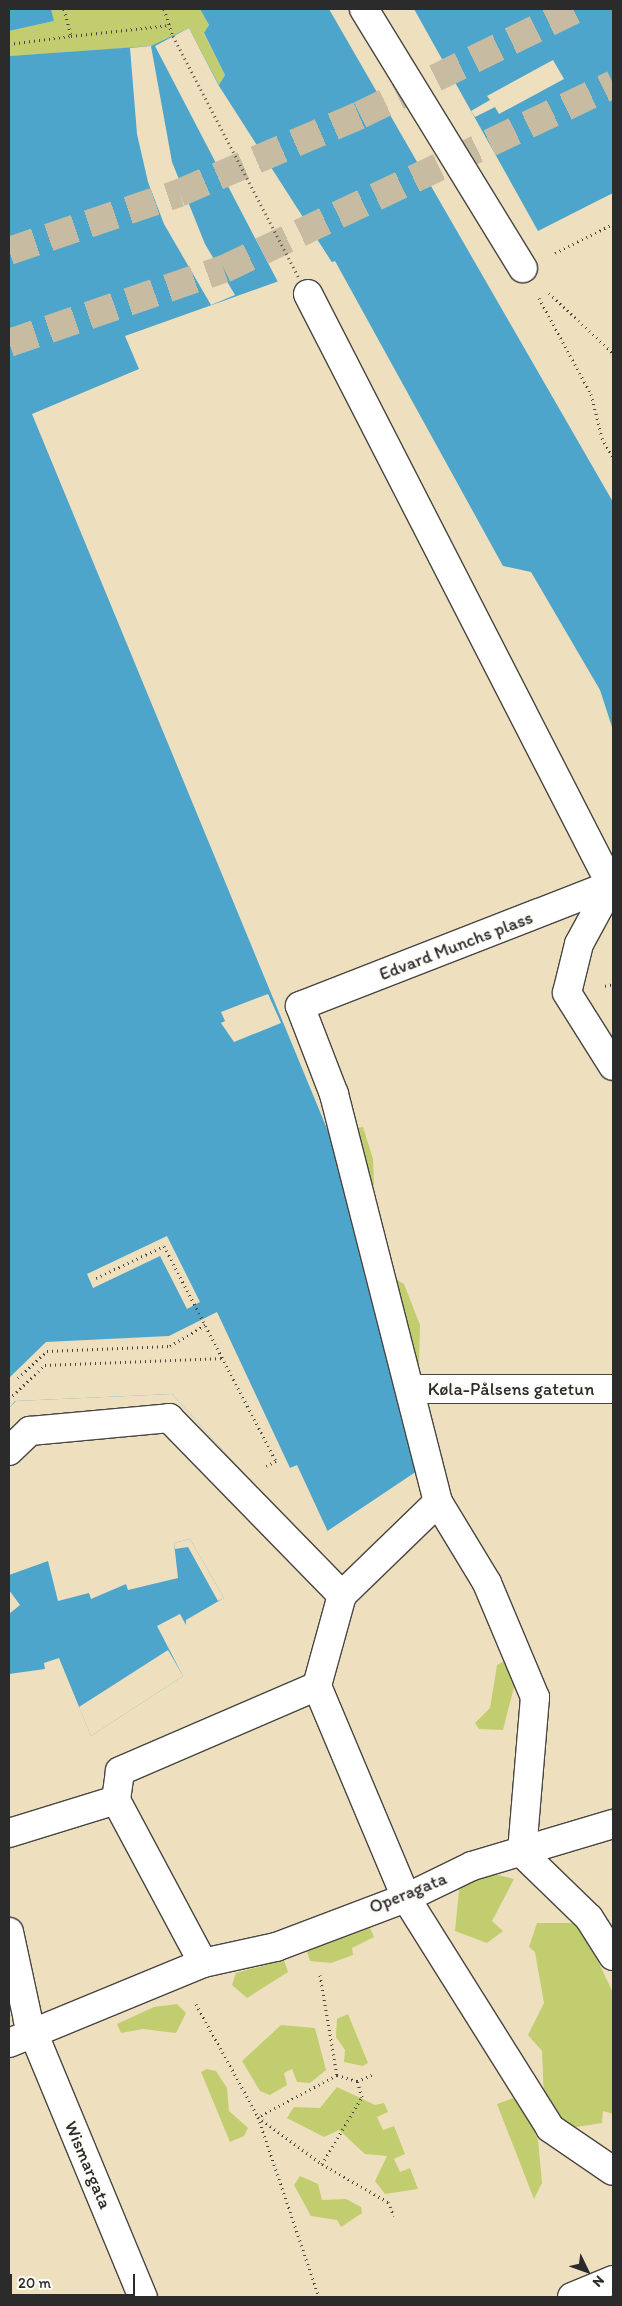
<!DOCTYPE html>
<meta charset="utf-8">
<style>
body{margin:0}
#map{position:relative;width:622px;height:2306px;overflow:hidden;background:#eee0bf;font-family:Itim,sans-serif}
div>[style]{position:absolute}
.green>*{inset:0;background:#c1cd6f}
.water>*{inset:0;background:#4ea5cb}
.pier>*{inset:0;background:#eee0bf}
.highway-tunnel>*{height:28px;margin-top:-14px;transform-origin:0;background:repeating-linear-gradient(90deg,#c7bca1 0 28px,transparent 0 42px)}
.path>*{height:3px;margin-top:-1.5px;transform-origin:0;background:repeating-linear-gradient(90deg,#484641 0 1px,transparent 0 5px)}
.roads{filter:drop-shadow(1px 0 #484641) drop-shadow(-1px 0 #484641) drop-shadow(0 1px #484641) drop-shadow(0 -1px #484641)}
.street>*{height:28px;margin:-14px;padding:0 14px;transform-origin:14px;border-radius:14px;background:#fff}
.highway>*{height:28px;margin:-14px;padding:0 14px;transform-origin:14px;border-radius:14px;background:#fff}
.path-bridge>*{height:3px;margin-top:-1.5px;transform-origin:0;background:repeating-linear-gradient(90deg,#484641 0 1px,transparent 0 5px)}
span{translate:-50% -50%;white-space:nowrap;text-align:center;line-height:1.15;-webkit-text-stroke:4.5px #fdfcf7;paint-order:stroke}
.street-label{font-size:18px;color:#2b2b2b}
.frame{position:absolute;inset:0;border:10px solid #2b2b2b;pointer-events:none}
.north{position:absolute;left:562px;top:2246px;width:50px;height:50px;-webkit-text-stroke:4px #fdfcf7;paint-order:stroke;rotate:132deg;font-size:14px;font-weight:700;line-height:20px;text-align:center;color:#2b2b2b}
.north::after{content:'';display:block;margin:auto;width:18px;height:22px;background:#2b2b2b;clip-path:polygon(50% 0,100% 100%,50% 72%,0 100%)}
.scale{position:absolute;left:10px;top:2274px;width:125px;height:22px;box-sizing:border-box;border:2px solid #2b2b2b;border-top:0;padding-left:6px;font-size:15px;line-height:18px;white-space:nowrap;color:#2b2b2b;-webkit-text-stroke:4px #fdfcf7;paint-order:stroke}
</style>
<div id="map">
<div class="green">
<i style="clip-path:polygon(51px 9px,200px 9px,209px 25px,204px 34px,225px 75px,219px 86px,155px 46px,9px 56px,9px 31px,54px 21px)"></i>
<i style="clip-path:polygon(363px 1127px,373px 1159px,374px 1185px,367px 1188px,355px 1155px,357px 1128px)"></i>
<i style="clip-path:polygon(394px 1278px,404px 1284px,420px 1325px,419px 1366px,413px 1368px)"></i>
<i style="clip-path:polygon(508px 1659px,516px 1679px,503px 1730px,479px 1729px,475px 1723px,490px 1708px,497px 1665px)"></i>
<i style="clip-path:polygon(474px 1869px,514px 1879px,492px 1921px,503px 1931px,487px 1943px,455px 1931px,460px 1881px)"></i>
<i style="clip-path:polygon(537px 1923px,580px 1923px,613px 1993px,613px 2114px,603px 2111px,602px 2123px,570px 2128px,544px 2099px,542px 2051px,528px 2035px,544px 2003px,535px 1952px,529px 1947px)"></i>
<i style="clip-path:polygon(370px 1928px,374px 1937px,352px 1948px,353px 1955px,331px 1963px,310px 1961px,307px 1951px)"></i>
<i style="clip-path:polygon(284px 1960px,288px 1972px,247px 1998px,232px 1985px,236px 1973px)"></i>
<i style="clip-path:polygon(177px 2004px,186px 2013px,176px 2033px,143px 2029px,121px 2033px,117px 2024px,154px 2007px)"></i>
<i style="clip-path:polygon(348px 2014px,368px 2063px,363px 2066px,344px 2062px,345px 2050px,336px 2037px,337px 2019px)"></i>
<i style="clip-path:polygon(281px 2025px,315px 2028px,326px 2070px,310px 2083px,297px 2082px,292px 2069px,284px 2073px,287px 2085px,270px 2095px,260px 2091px,242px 2061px)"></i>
<i style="clip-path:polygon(207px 2069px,216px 2071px,227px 2088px,229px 2111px,248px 2128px,244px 2136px,230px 2142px,201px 2072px)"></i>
<i style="clip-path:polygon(337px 2087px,375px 2105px,384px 2103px,388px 2112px,377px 2117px,383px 2130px,394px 2126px,405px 2154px,394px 2159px,400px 2172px,410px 2168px,418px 2189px,385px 2194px,375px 2181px,387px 2156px,365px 2154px,339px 2130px,324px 2137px,287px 2118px,294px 2107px,320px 2108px)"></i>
<i style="clip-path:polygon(513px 2098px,526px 2110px,538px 2140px,542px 2183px,534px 2199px,497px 2104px)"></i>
<i style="clip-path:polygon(300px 2176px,318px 2184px,322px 2200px,346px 2199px,361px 2207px,362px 2213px,341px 2227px,337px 2220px,311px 2216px,294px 2185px)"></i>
</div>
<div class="water">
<i style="clip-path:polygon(9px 9px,51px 9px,54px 21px,9px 31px)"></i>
<i style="clip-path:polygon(200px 9px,329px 9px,613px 502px,613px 730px,600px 690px,531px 572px,503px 566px,335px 261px,125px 336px,139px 369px,32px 414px,337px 1153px,420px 1469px,308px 1544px,172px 1394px,16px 1401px,9px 1408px,9px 56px,151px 46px,189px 28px,219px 85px,225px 75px,204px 33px,209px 25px)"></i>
<i style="clip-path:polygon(414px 9px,613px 9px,613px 193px,538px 231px)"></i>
<i style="clip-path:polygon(190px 1539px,224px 1598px,186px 1620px,186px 1625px,180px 1614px,157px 1626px,183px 1676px,91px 1736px,59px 1658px,44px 1663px,45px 1669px,9px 1674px,9px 1614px,20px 1605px,9px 1590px,9px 1575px,48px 1561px,58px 1601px,89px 1593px,91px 1599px,126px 1584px,128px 1590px,178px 1578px,174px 1543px)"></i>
</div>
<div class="pier">
<i style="clip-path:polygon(189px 28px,219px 86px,333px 264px,280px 286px,155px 46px)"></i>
<i style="clip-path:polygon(151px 46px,172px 162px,205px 244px,235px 295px,211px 305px,164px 224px,148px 182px,137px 134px,130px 48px)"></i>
<i style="clip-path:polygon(553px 60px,564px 79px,499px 114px,495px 107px,475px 117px,471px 111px,490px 100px,487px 96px)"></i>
<i style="clip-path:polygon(268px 994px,281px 1023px,234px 1042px,221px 1023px,225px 1021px,221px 1012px)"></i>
<i style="clip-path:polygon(167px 1236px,200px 1302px,187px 1309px,160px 1256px,93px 1288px,87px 1274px)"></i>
<i style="clip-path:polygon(217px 1312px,290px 1468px,297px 1465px,328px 1532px,308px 1544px,172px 1394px,15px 1401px,9px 1408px,9px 1378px,46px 1342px,169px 1336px)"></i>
<i style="clip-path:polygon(190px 1539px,224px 1598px,218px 1601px,188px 1547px,175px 1549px,174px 1543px)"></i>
<i style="clip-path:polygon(168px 1650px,183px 1676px,91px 1736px,79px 1707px)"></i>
</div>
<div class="highway-tunnel">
<i style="left:9px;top:251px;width:180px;rotate:-18.8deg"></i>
<i style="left:179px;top:193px;width:197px;rotate:-23.3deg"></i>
<i style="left:360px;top:115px;width:241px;rotate:-26.1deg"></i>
<i style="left:9px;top:343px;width:227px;rotate:-19deg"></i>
<i style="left:224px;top:269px;width:431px;rotate:-25.4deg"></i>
</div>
<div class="path">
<i style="left:64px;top:9px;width:28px;rotate:75deg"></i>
<i style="left:71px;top:36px;width:100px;rotate:-6.3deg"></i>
<i style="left:164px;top:9px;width:28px;rotate:72deg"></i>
<i style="left:9px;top:44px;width:63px;rotate:-7.4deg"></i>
<i style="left:555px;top:253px;width:65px;rotate:-26.6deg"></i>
<i style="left:549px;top:293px;width:88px;rotate:43.2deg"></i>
<i style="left:539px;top:298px;width:109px;rotate:61.6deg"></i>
<i style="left:591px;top:394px;width:45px;rotate:76deg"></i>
<i style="left:602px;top:438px;width:23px;rotate:61deg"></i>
<i style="left:605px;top:986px;width:8px;rotate:-14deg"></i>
<i style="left:96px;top:1278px;width:75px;rotate:-25.2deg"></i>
<i style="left:164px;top:1246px;width:242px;rotate:62.5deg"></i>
<i style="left:276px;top:1461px;width:11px;rotate:153deg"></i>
<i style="left:18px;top:1378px;width:40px;rotate:-43deg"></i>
<i style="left:47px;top:1351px;width:123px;rotate:-2.3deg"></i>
<i style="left:170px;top:1346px;width:41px;rotate:-31deg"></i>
<i style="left:9px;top:1399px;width:50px;rotate:-43.4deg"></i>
<i style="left:45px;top:1365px;width:180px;rotate:-2.2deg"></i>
<i style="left:320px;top:1975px;width:101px;rotate:80.4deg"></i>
<i style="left:337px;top:2075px;width:89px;rotate:152deg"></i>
<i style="left:258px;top:2117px;width:79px;rotate:36.3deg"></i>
<i style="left:322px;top:2164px;width:76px;rotate:29.9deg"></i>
<i style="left:388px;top:2202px;width:15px;rotate:67deg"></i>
<i style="left:196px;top:2004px;width:129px;rotate:61.2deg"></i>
<i style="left:258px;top:2117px;width:190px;rotate:71.3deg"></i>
<i style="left:337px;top:2075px;width:21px;rotate:17deg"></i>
<i style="left:357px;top:2081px;width:16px;rotate:-22deg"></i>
<i style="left:322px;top:2164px;width:78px;rotate:-59.2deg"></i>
<i style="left:362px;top:2097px;width:17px;rotate:-107deg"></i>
</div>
<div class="roads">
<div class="street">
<i style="left:364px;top:9px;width:304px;rotate:58.5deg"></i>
<i style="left:308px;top:294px;width:664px;rotate:62.86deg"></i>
<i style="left:613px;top:884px;width:336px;rotate:158.7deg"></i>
<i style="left:300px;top:1006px;width:94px;rotate:68.9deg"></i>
<i style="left:334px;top:1094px;width:421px;rotate:75.7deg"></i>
<i style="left:438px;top:1502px;width:95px;rotate:58.8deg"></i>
<i style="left:487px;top:1583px;width:124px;rotate:67.2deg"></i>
<i style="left:535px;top:1697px;width:157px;rotate:94.8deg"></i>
<i style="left:522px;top:1853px;width:93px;rotate:44.1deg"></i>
<i style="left:589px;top:1918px;width:45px;rotate:57.7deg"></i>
<i style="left:611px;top:885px;width:67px;rotate:118.5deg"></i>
<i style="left:579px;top:944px;width:50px;rotate:103.8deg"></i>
<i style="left:567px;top:993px;width:86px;rotate:57.8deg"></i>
<i style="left:410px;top:1389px;width:203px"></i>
<i style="left:9px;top:1451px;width:29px;rotate:-44deg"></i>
<i style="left:30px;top:1431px;width:140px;rotate:-5.3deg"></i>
<i style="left:169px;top:1418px;width:248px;rotate:45.7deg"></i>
<i style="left:438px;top:1502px;width:134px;rotate:135.9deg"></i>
<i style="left:342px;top:1595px;width:94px;rotate:105.4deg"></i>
<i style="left:317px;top:1686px;width:230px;rotate:67.2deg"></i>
<i style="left:406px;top:1898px;width:271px;rotate:57.9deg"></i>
<i style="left:550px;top:2128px;width:76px;rotate:34.3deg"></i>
<i style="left:9px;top:1833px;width:112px;rotate:-17.1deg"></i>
<i style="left:9px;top:1932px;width:90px;rotate:77.8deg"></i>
<i style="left:28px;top:2020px;width:300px;rotate:67.5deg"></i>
<i style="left:203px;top:1963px;width:185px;rotate:-118.1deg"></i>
<i style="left:116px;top:1800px;width:29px;rotate:-82deg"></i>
<i style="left:120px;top:1771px;width:215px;rotate:-23.3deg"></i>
<i style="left:9px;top:2043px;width:210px;rotate:-22.4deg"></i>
<i style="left:203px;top:1963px;width:75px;rotate:-12.4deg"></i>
<i style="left:276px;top:1947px;width:139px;rotate:-20.7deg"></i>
<i style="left:406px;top:1898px;width:73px;rotate:-25.9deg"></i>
<i style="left:472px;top:1866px;width:147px;rotate:-16.6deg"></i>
</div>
<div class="highway">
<i style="left:572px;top:2297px;width:44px;rotate:-22.5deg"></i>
</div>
</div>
<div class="path-bridge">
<i style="left:173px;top:36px;width:271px;rotate:62.5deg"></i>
</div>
<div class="street-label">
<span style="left:456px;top:946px;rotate:-21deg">Edvard Munchs plass</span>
<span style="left:511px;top:1389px">Køla-Pålsens gatetun</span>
<span style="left:408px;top:1893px;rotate:-22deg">Operagata</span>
<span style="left:88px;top:2165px;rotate:67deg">Wismargata</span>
</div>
<div class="frame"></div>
<div class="north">N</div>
<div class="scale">20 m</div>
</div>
